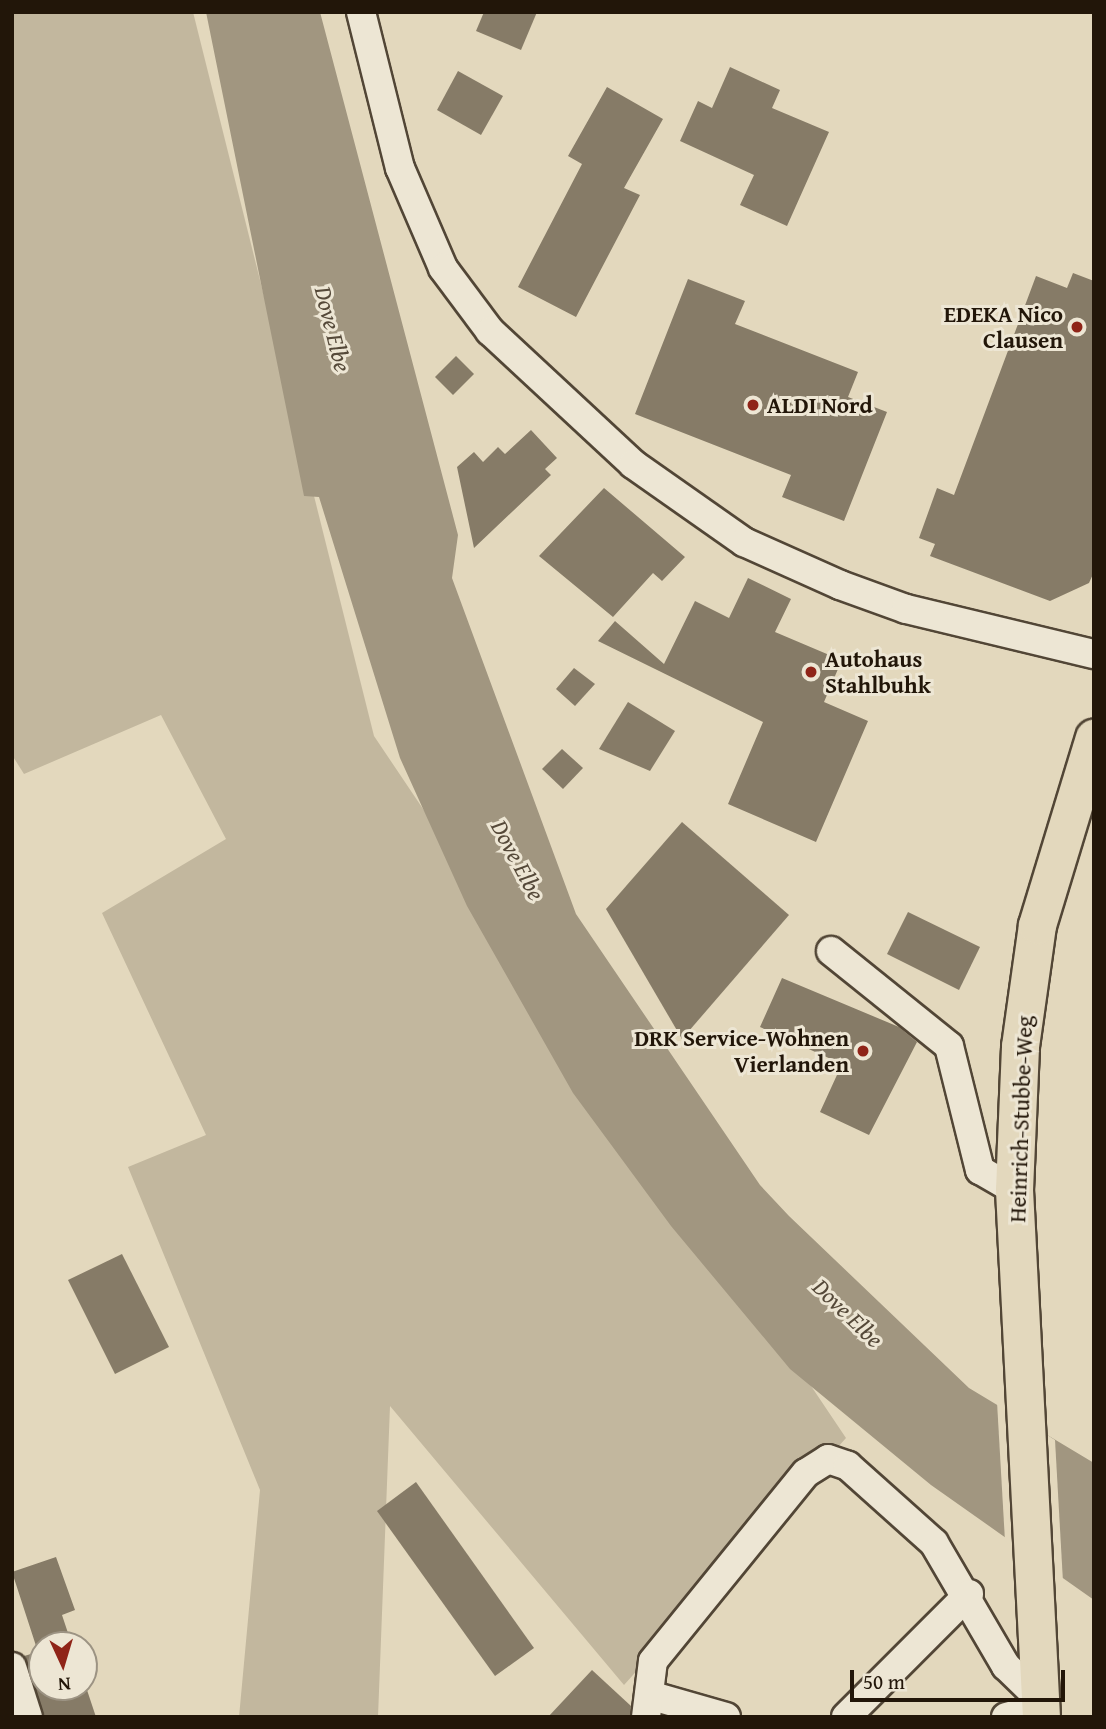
<!DOCTYPE html>
<style>
body{margin:0}
#map{position:relative;width:1106px;height:1729px;overflow:hidden;background:#e3d8bd;font-family:"Gentium Book Plus",serif}
div>[style]{position:absolute}
.green>*{inset:0;background:#c2b79e}
.water>*{inset:0;background:#a19680}
.pier>*{inset:0;background:#e3d8bd}
.building>*{inset:0;background:#867b67}
.roads{filter:drop-shadow(2px 0 #524636) drop-shadow(-2px 0 #524636) drop-shadow(0 2px #524636) drop-shadow(0 -2px #524636)}
.minor>*{height:28px;margin:-14px;padding:0 14px;transform-origin:14px;border-radius:14px;background:#ede6d4}
.major>*{height:37px;margin:-18.5px;padding:0 18.5px;transform-origin:18.5px;border-radius:18.5px;background:#e3d8bd}
.dots>*{width:19px;height:19px;translate:-50% -50%;box-sizing:border-box;border:4px solid #ede6d4;border-radius:50%}
span{translate:-50% -50%;white-space:nowrap;text-align:center;line-height:1.15;-webkit-text-stroke:6px #ede6d4;paint-order:stroke}
.poi-label{font-size:23px;color:#221609;font-weight:700}
.right{translate:-100% -50%;text-align:right}
.left{translate:0 -50%;text-align:left}
.street-label{font-size:23px;color:#221609}
.water-label{font-size:24px;color:#554939;font-style:italic}
.frame{position:absolute;inset:0;border:14px solid #221609;pointer-events:none}
.north{position:absolute;left:28px;top:1631px;width:70px;height:70px;box-sizing:border-box;background:#ede6d4;border:2px solid #9c9383;border-radius:50%;rotate:176deg;font-size:19px;font-weight:700;line-height:28px;text-align:center;color:#221609}
.north::after{content:'';display:block;margin:auto;width:24px;height:32px;background:#8f2418;clip-path:polygon(50% 0,100% 100%,50% 72%,0 100%)}
.scale{position:absolute;left:850px;top:1670px;width:215px;height:32px;box-sizing:border-box;border:4px solid #221609;border-top:0;padding-left:9px;font-size:21px;line-height:24px;white-space:nowrap;color:#221609;-webkit-text-stroke:5px #ede6d4;paint-order:stroke}
</style>
<div id="map">
<div class="green">
<i style="clip-path:polygon(12px 12px,193px 12px,374px 736px,846px 1438px,624px 1685px,390px 1406px,378px 1717px,239px 1717px,260px 1490px,128px 1167px,206px 1135px,102px 913px,226px 839px,161px 715px,24px 774px,12px 755px)"></i>
</div>
<div class="water">
<i style="clip-path:polygon(206px 12px,320px 12px,458px 535px,452px 578px,576px 914px,760px 1185px,789px 1216px,969px 1388px,1094px 1463px,1094px 1600px,931px 1485px,790px 1369px,671px 1226px,573px 1093px,467px 906px,400px 758px,319px 497px,304px 496px)"></i>
</div>
<div class="pier">
<i style="clip-path:polygon(997px 1402px,1055px 1440px,1063px 1582px,1005px 1541px)"></i>
</div>
<div class="building">
<i style="clip-path:polygon(484px 12px,537px 12px,521px 50px,476px 31px)"></i>
<i style="clip-path:polygon(730px 67px,780px 90px,772px 108px,829px 132px,787px 226px,740px 205px,754px 175px,680px 141px,698px 101px,712px 108px)"></i>
<i style="clip-path:polygon(458px 71px,503px 96px,481px 135px,437px 110px)"></i>
<i style="clip-path:polygon(607px 87px,663px 119px,624px 188px,640px 195px,576px 317px,518px 287px,582px 164px,568px 156px)"></i>
<i style="clip-path:polygon(1073px 273px,1094px 281px,1094px 572px,1089px 583px,1050px 601px,930px 556px,935px 544px,919px 538px,937px 488px,954px 495px,1036px 276px,1067px 288px)"></i>
<i style="clip-path:polygon(688px 279px,745px 301px,735px 324px,858px 372px,848px 397px,887px 412px,844px 521px,782px 497px,791px 475px,635px 414px)"></i>
<i style="clip-path:polygon(456px 356px,474px 374px,453px 395px,435px 377px)"></i>
<i style="clip-path:polygon(531px 430px,557px 458px,545px 469px,551px 475px,474px 548px,457px 467px,474px 452px,483px 462px,498px 447px,505px 454px)"></i>
<i style="clip-path:polygon(604px 488px,685px 557px,662px 581px,653px 573px,613px 617px,539px 556px)"></i>
<i style="clip-path:polygon(748px 578px,791px 599px,775px 632px,834px 657px,838px 669px,824px 702px,868px 721px,816px 842px,728px 804px,763px 722px,598px 641px,615px 621px,664px 664px,695px 601px,729px 618px)"></i>
<i style="clip-path:polygon(574px 668px,595px 684px,575px 706px,556px 689px)"></i>
<i style="clip-path:polygon(628px 702px,675px 731px,650px 771px,599px 749px)"></i>
<i style="clip-path:polygon(562px 749px,583px 768px,563px 789px,542px 769px)"></i>
<i style="clip-path:polygon(682px 822px,789px 915px,682px 1039px,606px 909px)"></i>
<i style="clip-path:polygon(908px 912px,980px 947px,959px 990px,887px 954px)"></i>
<i style="clip-path:polygon(782px 978px,899px 1027px,917px 1042px,869px 1135px,820px 1112px,842px 1064px,760px 1027px)"></i>
<i style="clip-path:polygon(122px 1254px,169px 1347px,115px 1374px,68px 1280px)"></i>
<i style="clip-path:polygon(416px 1482px,534px 1648px,495px 1676px,377px 1511px)"></i>
<i style="clip-path:polygon(56px 1557px,75px 1610px,62px 1615px,72px 1645px,42px 1645px,42px 1687px,84px 1687px,84px 1681px,96px 1717px,44px 1717px,24px 1656px,38px 1652px,12px 1572px)"></i>
<i style="clip-path:polygon(592px 1670px,631px 1706px,630px 1717px,548px 1717px)"></i>
</div>
<div class="roads">
<div class="minor">
<i style="left:361px;top:12px;width:161px;rotate:76deg"></i>
<i style="left:400px;top:168px;width:109px;rotate:66.7deg"></i>
<i style="left:443px;top:268px;width:79px;rotate:53.3deg"></i>
<i style="left:490px;top:331px;width:195px;rotate:42.9deg"></i>
<i style="left:633px;top:464px;width:136px;rotate:35.1deg"></i>
<i style="left:744px;top:542px;width:105px;rotate:24.1deg"></i>
<i style="left:840px;top:585px;width:70px;rotate:20deg"></i>
<i style="left:906px;top:609px;width:193px;rotate:13.5deg"></i>
<i style="left:831px;top:951px;width:151px;rotate:38.8deg"></i>
<i style="left:949px;top:1046px;width:128px;rotate:76deg"></i>
<i style="left:980px;top:1170px;width:39px;rotate:30deg"></i>
<i style="left:12px;top:1667px;width:52px;rotate:72.3deg"></i>
<i style="left:649px;top:1695px;width:80px;rotate:15.9deg"></i>
<i style="left:646px;top:1717px;width:56px;rotate:-82.9deg"></i>
<i style="left:653px;top:1661px;width:242px;rotate:-50.9deg"></i>
<i style="left:806px;top:1473px;width:26px;rotate:-32deg"></i>
<i style="left:828px;top:1459px;width:21px;rotate:19deg"></i>
<i style="left:848px;top:1466px;width:115px;rotate:41.8deg"></i>
<i style="left:934px;top:1543px;width:143px;rotate:59.7deg"></i>
<i style="left:1006px;top:1666px;width:47px;rotate:44.1deg"></i>
<i style="left:846px;top:1717px;width:174px;rotate:-45deg"></i>
<i style="left:1006px;top:1717px;width:35px;rotate:-15deg"></i>
</div>
<div class="major">
<i style="left:1041px;top:1717px;width:528px;rotate:-92.93deg"></i>
<i style="left:1014px;top:1190px;width:144px;rotate:-87.6deg"></i>
<i style="left:1020px;top:1046px;width:122px;rotate:-82deg"></i>
<i style="left:1037px;top:925px;width:196px;rotate:-73.1deg"></i>
</div>
</div>
<div class="dots">
<i style="left:1077px;top:327px;background:#8f2418"></i>
<i style="left:753px;top:405px;background:#8f2418"></i>
<i style="left:811px;top:672px;background:#8f2418"></i>
<i style="left:863px;top:1051px;background:#8f2418"></i>
</div>
<div class="poi-label">
<span class="right" style="left:1063px;top:327px">EDEKA Nico<br>Clausen</span>
<span class="left" style="left:767px;top:405px">ALDI Nord</span>
<span class="left" style="left:825px;top:672px">Autohaus<br>Stahlbuhk</span>
<span class="right" style="left:849px;top:1051px">DRK Service-Wohnen<br>Vierlanden</span>
</div>
<div class="street-label">
<span style="left:1021px;top:1119px;rotate:-88deg">Heinrich-Stubbe-Weg</span>
</div>
<div class="water-label">
<span style="left:333px;top:329px;rotate:76deg">Dove Elbe</span>
<span style="left:518px;top:860px;rotate:62deg">Dove Elbe</span>
<span style="left:848px;top:1313px;rotate:44deg">Dove Elbe</span>
</div>
<div class="frame"></div>
<div class="north">N</div>
<div class="scale">50 m</div>
</div>
